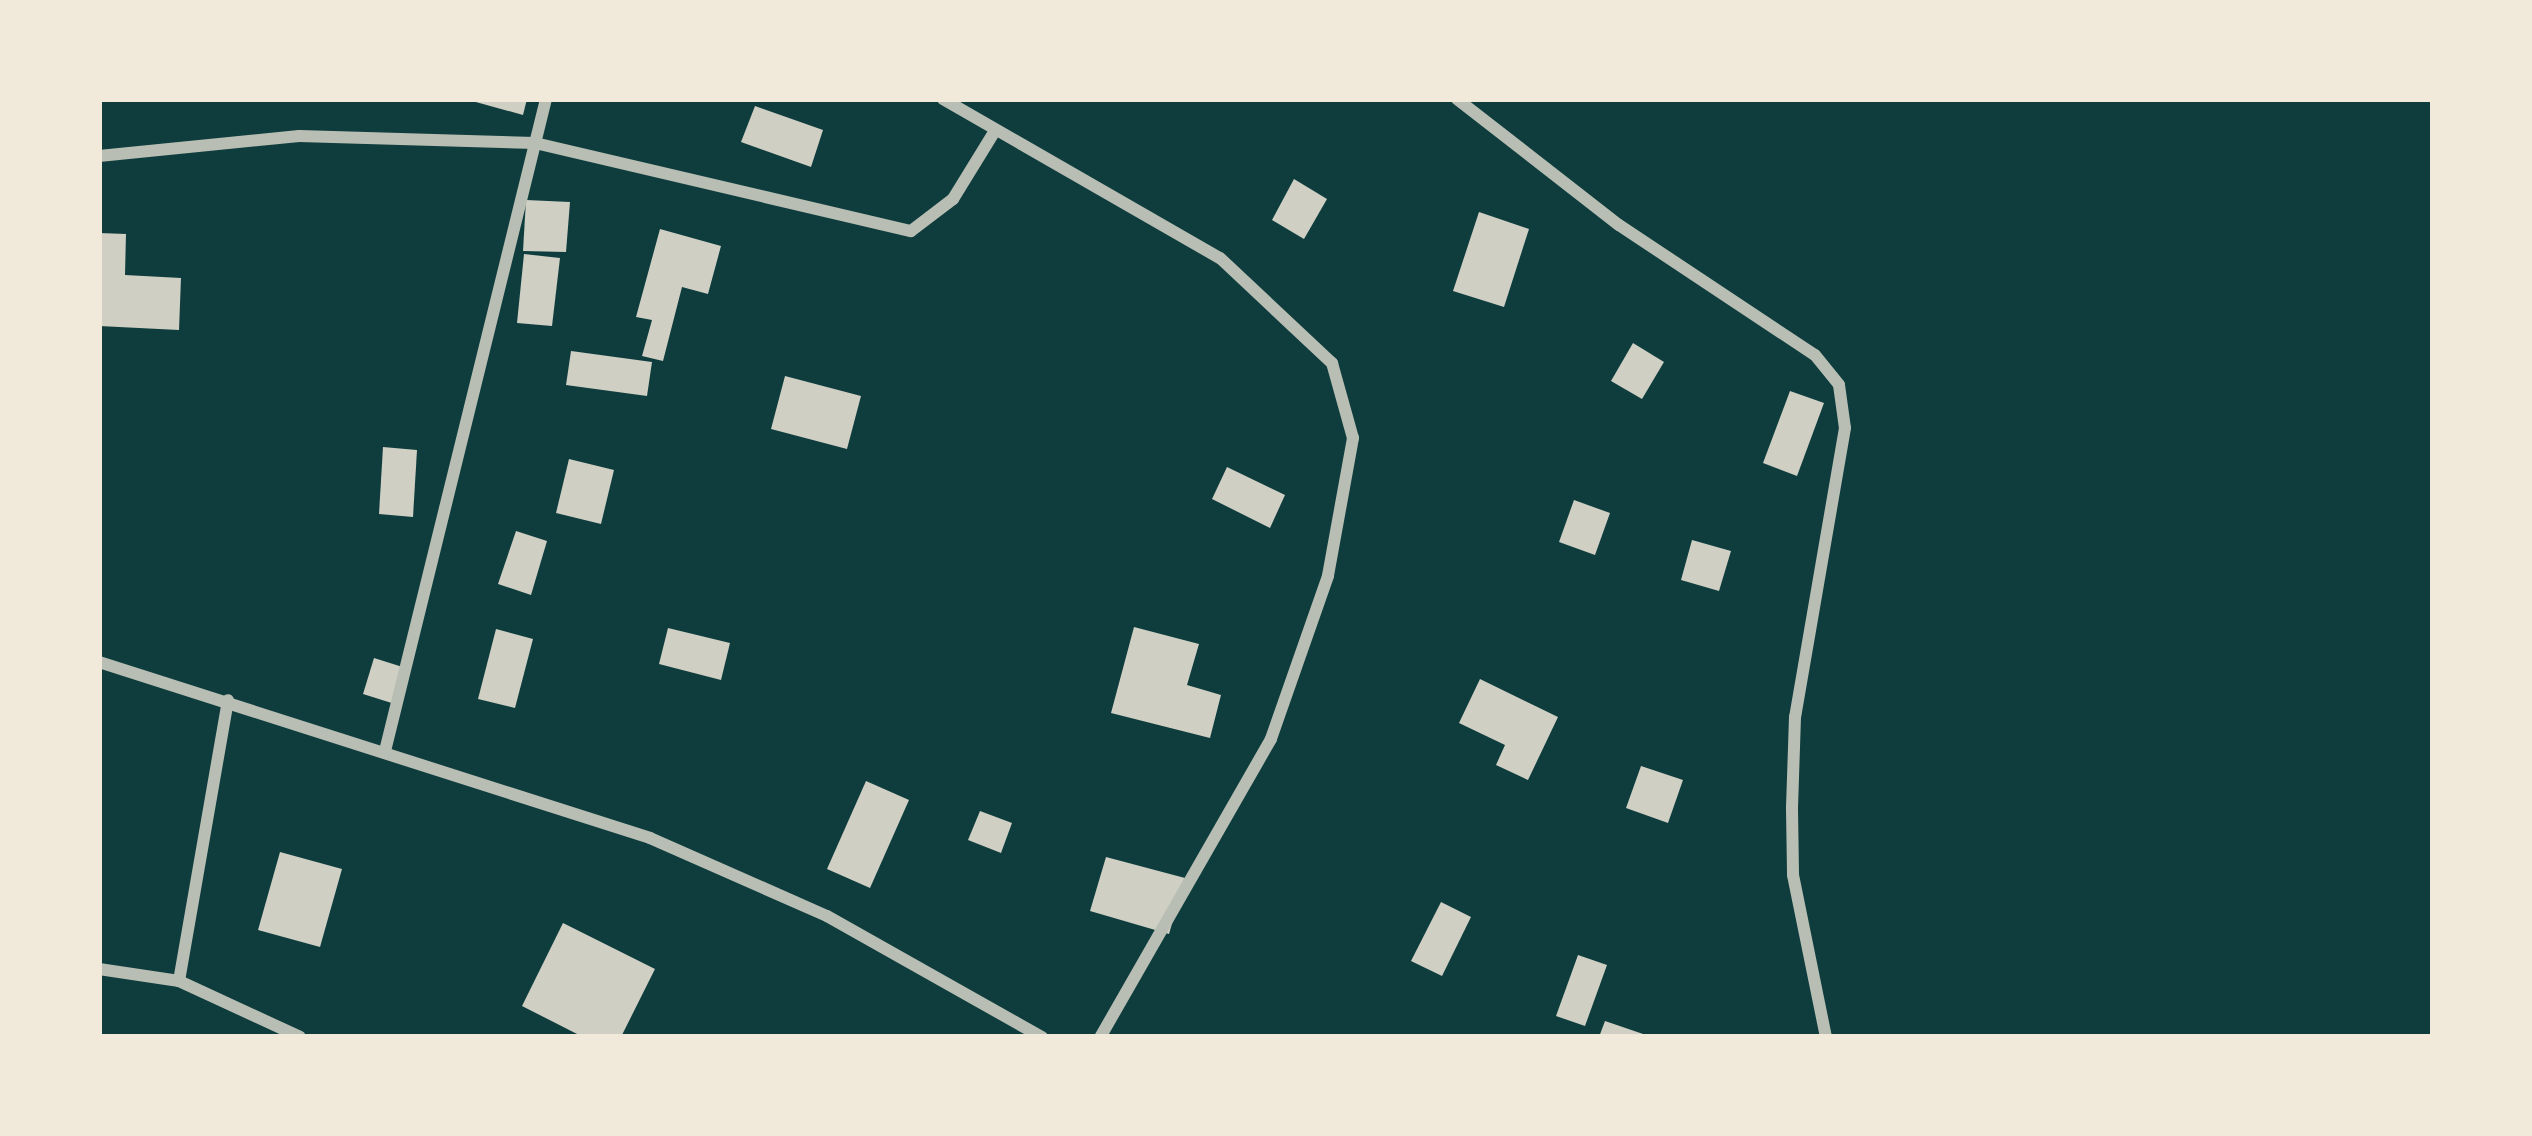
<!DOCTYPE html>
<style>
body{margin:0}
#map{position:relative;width:2532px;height:1136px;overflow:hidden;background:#0f3d3e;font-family:"Noto Sans",sans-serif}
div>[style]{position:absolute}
.building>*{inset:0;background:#cfcfc3}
.minor>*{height:12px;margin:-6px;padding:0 6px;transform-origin:6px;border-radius:6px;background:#b8beb3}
span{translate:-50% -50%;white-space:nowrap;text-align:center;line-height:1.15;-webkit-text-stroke:12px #f1e9da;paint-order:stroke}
.frame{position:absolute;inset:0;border:102px solid #f1e9da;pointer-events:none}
</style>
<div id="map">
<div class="building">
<i style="clip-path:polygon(465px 99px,527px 99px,523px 115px)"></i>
<i style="clip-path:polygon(755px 106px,823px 130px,811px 167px,741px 142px)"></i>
<i style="clip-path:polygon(1294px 179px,1327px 199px,1304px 239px,1272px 220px)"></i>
<i style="clip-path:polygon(526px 200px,570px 202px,566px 252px,523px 251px)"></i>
<i style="clip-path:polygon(1479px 212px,1529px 229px,1504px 307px,1453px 291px)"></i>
<i style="clip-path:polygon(660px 229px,721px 246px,708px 294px,682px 287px,663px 361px,642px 356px,652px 320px,636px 317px)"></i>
<i style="clip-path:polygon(99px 233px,126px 234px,125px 275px,181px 278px,179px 330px,99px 326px)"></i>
<i style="clip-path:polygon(524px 254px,560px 258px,552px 326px,517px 323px)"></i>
<i style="clip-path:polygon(1633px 343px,1664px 362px,1642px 399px,1611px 381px)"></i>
<i style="clip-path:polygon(571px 351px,652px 362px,647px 396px,566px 385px)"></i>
<i style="clip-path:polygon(785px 376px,861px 396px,847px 449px,771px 429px)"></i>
<i style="clip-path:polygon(1790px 391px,1824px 403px,1797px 476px,1763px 463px)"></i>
<i style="clip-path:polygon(383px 447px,417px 450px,413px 517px,379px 514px)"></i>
<i style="clip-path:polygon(569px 459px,614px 470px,601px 524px,556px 513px)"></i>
<i style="clip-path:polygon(1227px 467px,1285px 495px,1270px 528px,1212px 499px)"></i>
<i style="clip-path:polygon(1574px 500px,1610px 513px,1595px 555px,1559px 542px)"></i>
<i style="clip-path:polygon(516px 531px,547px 541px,531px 595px,498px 584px)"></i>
<i style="clip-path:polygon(1692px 540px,1731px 551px,1719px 591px,1681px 580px)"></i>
<i style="clip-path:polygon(1134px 627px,1199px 644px,1187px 685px,1221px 695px,1210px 738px,1111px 713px)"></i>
<i style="clip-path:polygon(668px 628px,730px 643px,721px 680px,659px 664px)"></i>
<i style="clip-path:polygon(496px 629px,533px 639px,515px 708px,478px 699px)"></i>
<i style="clip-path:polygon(374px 658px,409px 669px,398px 705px,363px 694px)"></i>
<i style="clip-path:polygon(1480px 679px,1558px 717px,1528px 780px,1496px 765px,1505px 745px,1459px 723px)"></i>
<i style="clip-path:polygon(1641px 766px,1683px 780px,1668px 823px,1626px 808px)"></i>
<i style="clip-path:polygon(866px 781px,909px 800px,870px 888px,827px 869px)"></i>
<i style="clip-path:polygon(980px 811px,1012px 823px,1001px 853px,968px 840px)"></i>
<i style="clip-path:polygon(280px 852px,342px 869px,320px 947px,258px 930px)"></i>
<i style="clip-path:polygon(1106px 857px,1185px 878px,1169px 934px,1090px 911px)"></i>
<i style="clip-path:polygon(1441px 902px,1471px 917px,1442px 976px,1411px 961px)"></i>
<i style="clip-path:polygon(563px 923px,655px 969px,621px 1037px,583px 1037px,522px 1006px)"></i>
<i style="clip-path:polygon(1578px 955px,1607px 965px,1585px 1026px,1556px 1016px)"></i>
<i style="clip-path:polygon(1605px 1021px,1649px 1036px,1649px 1037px,1599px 1037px)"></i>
</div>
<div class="minor">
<i style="left:943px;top:99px;width:319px;rotate:29.9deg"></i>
<i style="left:1220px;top:258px;width:154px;rotate:43.2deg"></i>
<i style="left:1332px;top:363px;width:78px;rotate:74.4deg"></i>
<i style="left:1353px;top:438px;width:140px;rotate:100.3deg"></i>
<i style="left:1328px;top:576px;width:173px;rotate:109.3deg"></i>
<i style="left:1271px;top:739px;width:344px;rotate:119.8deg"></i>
<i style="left:1457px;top:99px;width:205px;rotate:37.9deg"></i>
<i style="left:1619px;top:225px;width:235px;rotate:33.6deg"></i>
<i style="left:1815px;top:355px;width:38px;rotate:51deg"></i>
<i style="left:1839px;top:385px;width:43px;rotate:82.1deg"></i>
<i style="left:1845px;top:428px;width:293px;rotate:99.8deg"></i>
<i style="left:1795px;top:717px;width:92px;rotate:91.9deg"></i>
<i style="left:1792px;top:809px;width:66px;rotate:89.1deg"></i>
<i style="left:1793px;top:875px;width:165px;rotate:78.5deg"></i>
<i style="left:99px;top:156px;width:201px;rotate:-5.7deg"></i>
<i style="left:299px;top:136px;width:236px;rotate:1.7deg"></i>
<i style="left:535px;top:143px;width:386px;rotate:13.2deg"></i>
<i style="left:911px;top:231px;width:53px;rotate:-37.3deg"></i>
<i style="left:953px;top:199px;width:76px;rotate:-58.4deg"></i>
<i style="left:99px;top:662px;width:578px;rotate:17.71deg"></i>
<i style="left:650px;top:838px;width:193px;rotate:23.8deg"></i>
<i style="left:827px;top:916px;width:247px;rotate:29.4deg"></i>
<i style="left:385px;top:751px;width:672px;rotate:-76.13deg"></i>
<i style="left:99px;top:969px;width:81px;rotate:8.5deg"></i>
<i style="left:179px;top:981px;width:133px;rotate:24.8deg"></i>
<i style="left:179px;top:981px;width:285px;rotate:-80.1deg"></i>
</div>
<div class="frame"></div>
</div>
